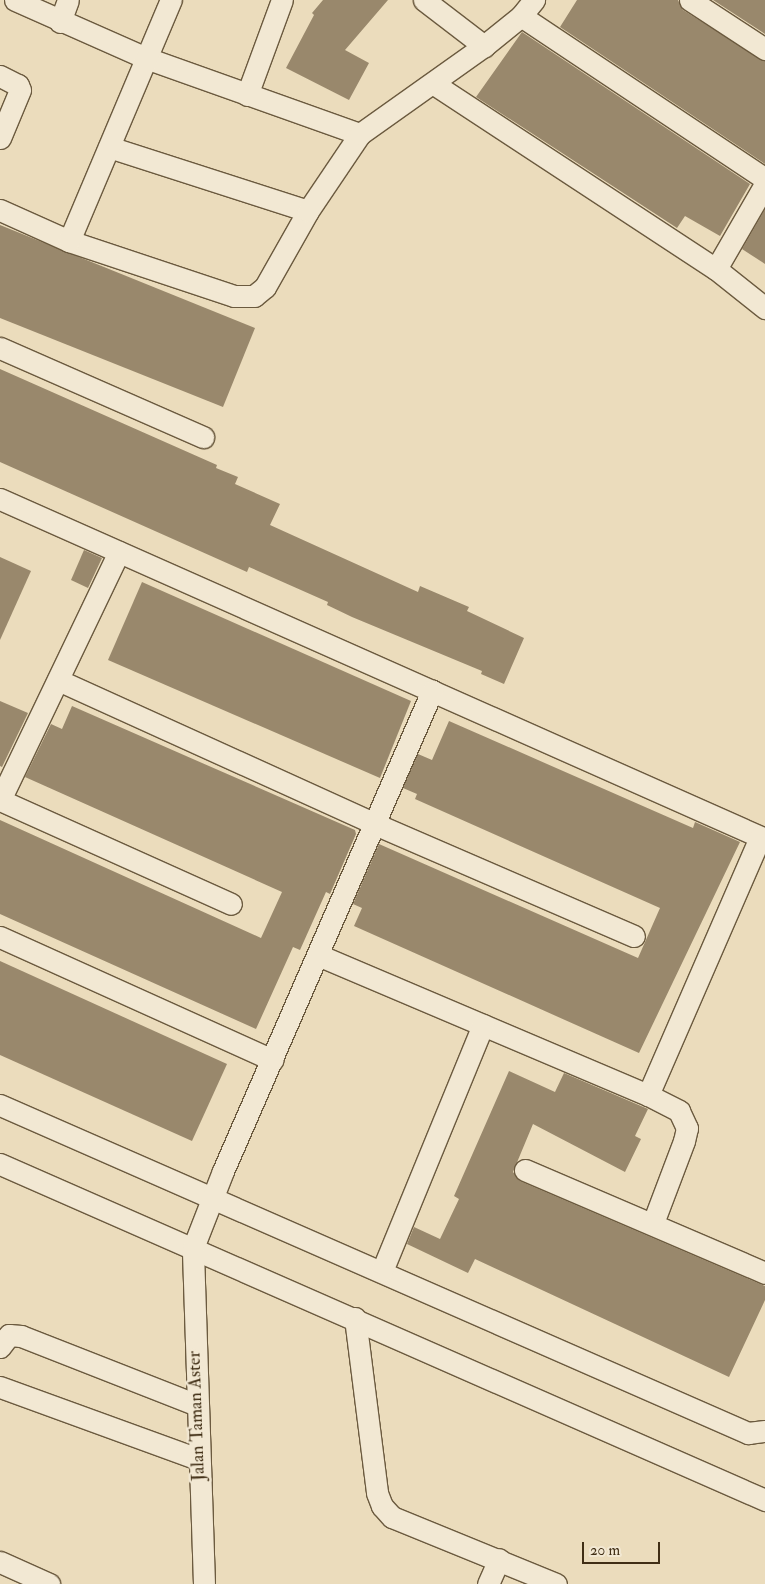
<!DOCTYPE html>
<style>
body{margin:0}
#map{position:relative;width:765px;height:1584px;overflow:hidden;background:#ebdcbc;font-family:"IM FELL Double Pica",serif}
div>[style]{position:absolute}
.building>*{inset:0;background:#99886c}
.roads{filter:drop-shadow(1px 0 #6b5a3f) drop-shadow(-1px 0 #6b5a3f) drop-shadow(0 1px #6b5a3f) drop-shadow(0 -1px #6b5a3f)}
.minor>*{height:21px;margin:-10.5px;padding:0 10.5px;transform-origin:10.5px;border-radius:10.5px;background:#f2e8d3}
span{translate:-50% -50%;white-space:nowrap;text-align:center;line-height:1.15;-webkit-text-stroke:4.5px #f2e8d3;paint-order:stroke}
.street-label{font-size:18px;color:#402e15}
.scale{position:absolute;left:582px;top:1542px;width:78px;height:22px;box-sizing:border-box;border:2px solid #402e15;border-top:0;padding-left:6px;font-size:15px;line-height:18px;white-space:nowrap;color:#402e15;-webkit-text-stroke:4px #f2e8d3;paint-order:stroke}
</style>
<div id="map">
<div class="building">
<i style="clip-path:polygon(323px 0,388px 0,345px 50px,369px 63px,349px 100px,286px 68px,314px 15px,312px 13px)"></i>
<i style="clip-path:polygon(577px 0,678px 0,683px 10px,765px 61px,765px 164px,560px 27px)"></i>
<i style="clip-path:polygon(713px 0,765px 0,765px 34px)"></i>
<i style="clip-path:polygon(522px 32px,750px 184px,720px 236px,685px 216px,677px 228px,476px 97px)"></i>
<i style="clip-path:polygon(765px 209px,765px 264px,742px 249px)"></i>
<i style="clip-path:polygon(0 225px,255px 328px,223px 407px,0 318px)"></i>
<i style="clip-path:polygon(0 369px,217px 465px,216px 468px,238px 477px,235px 484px,280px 504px,270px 525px,418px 592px,420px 586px,469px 607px,467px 611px,524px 638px,504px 684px,481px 674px,482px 671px,352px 617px,327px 605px,328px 602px,249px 567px,247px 572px,0 462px)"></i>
<i style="clip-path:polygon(84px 550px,102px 558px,88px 588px,71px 580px)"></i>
<i style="clip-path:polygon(0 557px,31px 571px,0 640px)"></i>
<i style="clip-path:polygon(142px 582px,411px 701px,380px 778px,108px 660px)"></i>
<i style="clip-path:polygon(0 701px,28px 713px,2px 767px,0 766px)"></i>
<i style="clip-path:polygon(72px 706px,355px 830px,356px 834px,330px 894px,326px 892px,300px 950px,293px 947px,256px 1029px,0 914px,0 820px,261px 938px,282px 892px,25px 777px,51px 724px,62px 729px)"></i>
<i style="clip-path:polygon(449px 721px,693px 828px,695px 822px,740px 842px,639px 1053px,354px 926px,362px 908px,353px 904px,379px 844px,638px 958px,660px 908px,415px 799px,417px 794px,403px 788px,418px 754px,432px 760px)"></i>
<i style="clip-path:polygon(0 961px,227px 1064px,192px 1141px,0 1055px)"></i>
<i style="clip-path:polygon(509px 1071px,555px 1092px,564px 1073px,648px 1109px,635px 1136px,641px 1139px,625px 1172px,533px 1124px,513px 1172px,520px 1181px,765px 1286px,765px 1300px,729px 1377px,475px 1259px,468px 1273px,407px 1244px,414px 1227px,440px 1239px,459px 1199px,454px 1196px)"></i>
</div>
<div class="roads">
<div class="minor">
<i style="left:15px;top:0;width:143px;rotate:23.9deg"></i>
<i style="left:146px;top:58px;width:227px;rotate:19.6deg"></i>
<i style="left:424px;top:0;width:76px;rotate:37.5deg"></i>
<i style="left:690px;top:0;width:90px;rotate:33.2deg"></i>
<i style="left:521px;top:16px;width:293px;rotate:33.7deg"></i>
<i style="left:60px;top:22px;width:23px;rotate:-70deg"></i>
<i style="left:0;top:76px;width:20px;rotate:27deg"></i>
<i style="left:18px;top:85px;width:5px;rotate:68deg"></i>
<i style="left:20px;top:90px;width:52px;rotate:112.6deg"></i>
<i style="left:434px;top:84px;width:337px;rotate:33.3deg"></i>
<i style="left:716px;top:269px;width:63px;rotate:38.5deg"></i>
<i style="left:247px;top:95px;width:101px;rotate:-69.8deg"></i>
<i style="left:109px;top:147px;width:209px;rotate:17.8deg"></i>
<i style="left:0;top:210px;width:76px;rotate:24.2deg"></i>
<i style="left:69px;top:241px;width:174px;rotate:18.4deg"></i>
<i style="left:234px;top:296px;width:20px"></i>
<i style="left:254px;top:296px;width:14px;rotate:-39deg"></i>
<i style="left:265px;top:287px;width:87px;rotate:-60.5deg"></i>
<i style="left:308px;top:211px;width:93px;rotate:-56deg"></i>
<i style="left:360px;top:134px;width:152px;rotate:-35.4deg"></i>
<i style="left:484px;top:46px;width:48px;rotate:-39deg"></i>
<i style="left:521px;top:16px;width:21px;rotate:-51deg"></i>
<i style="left:69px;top:241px;width:262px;rotate:-67.1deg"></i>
<i style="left:716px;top:269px;width:98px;rotate:-60deg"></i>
<i style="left:0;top:348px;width:222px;rotate:23.7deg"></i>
<i style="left:0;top:499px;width:837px;rotate:23.96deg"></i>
<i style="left:58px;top:680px;width:348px;rotate:24.4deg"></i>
<i style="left:375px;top:824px;width:282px;rotate:23.4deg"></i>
<i style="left:0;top:800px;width:275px;rotate:-64.4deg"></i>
<i style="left:0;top:800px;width:253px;rotate:24.2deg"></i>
<i style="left:0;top:937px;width:299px;rotate:24.3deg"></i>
<i style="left:318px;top:955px;width:358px;rotate:23deg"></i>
<i style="left:648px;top:1095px;width:35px;rotate:27deg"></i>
<i style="left:679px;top:1111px;width:19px;rotate:65deg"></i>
<i style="left:687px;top:1128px;width:13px;rotate:103deg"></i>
<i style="left:684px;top:1141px;width:88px;rotate:110.7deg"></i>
<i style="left:648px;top:1095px;width:281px;rotate:-66.5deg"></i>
<i style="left:0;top:1105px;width:817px;rotate:23.68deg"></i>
<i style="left:748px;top:1433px;width:17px;rotate:-7deg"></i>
<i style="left:0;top:1164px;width:836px;rotate:23.71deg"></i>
<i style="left:525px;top:1170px;width:261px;rotate:23.2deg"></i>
<i style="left:382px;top:1271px;width:266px;rotate:-67.7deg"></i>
<i style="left:355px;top:1318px;width:176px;rotate:82.8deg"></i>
<i style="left:377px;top:1493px;width:14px;rotate:69deg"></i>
<i style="left:382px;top:1506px;width:15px;rotate:48deg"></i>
<i style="left:392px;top:1517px;width:177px;rotate:22.2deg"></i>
<i style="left:0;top:1347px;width:15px;rotate:-53deg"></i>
<i style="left:9px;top:1335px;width:12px;rotate:5deg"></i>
<i style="left:21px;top:1336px;width:189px;rotate:21.4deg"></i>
<i style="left:0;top:1387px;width:211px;rotate:20deg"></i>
<i style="left:0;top:1562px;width:54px;rotate:24.2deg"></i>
<i style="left:204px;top:1584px;width:336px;rotate:-91.9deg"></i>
<i style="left:193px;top:1248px;width:83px;rotate:-68.7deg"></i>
<i style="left:223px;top:1171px;width:524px;rotate:-66.47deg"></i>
<i style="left:488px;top:1584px;width:27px;rotate:-66deg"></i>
</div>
</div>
<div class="street-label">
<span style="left:197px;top:1416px;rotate:-92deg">Jalan Taman Aster</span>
</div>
<div class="scale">20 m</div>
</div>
